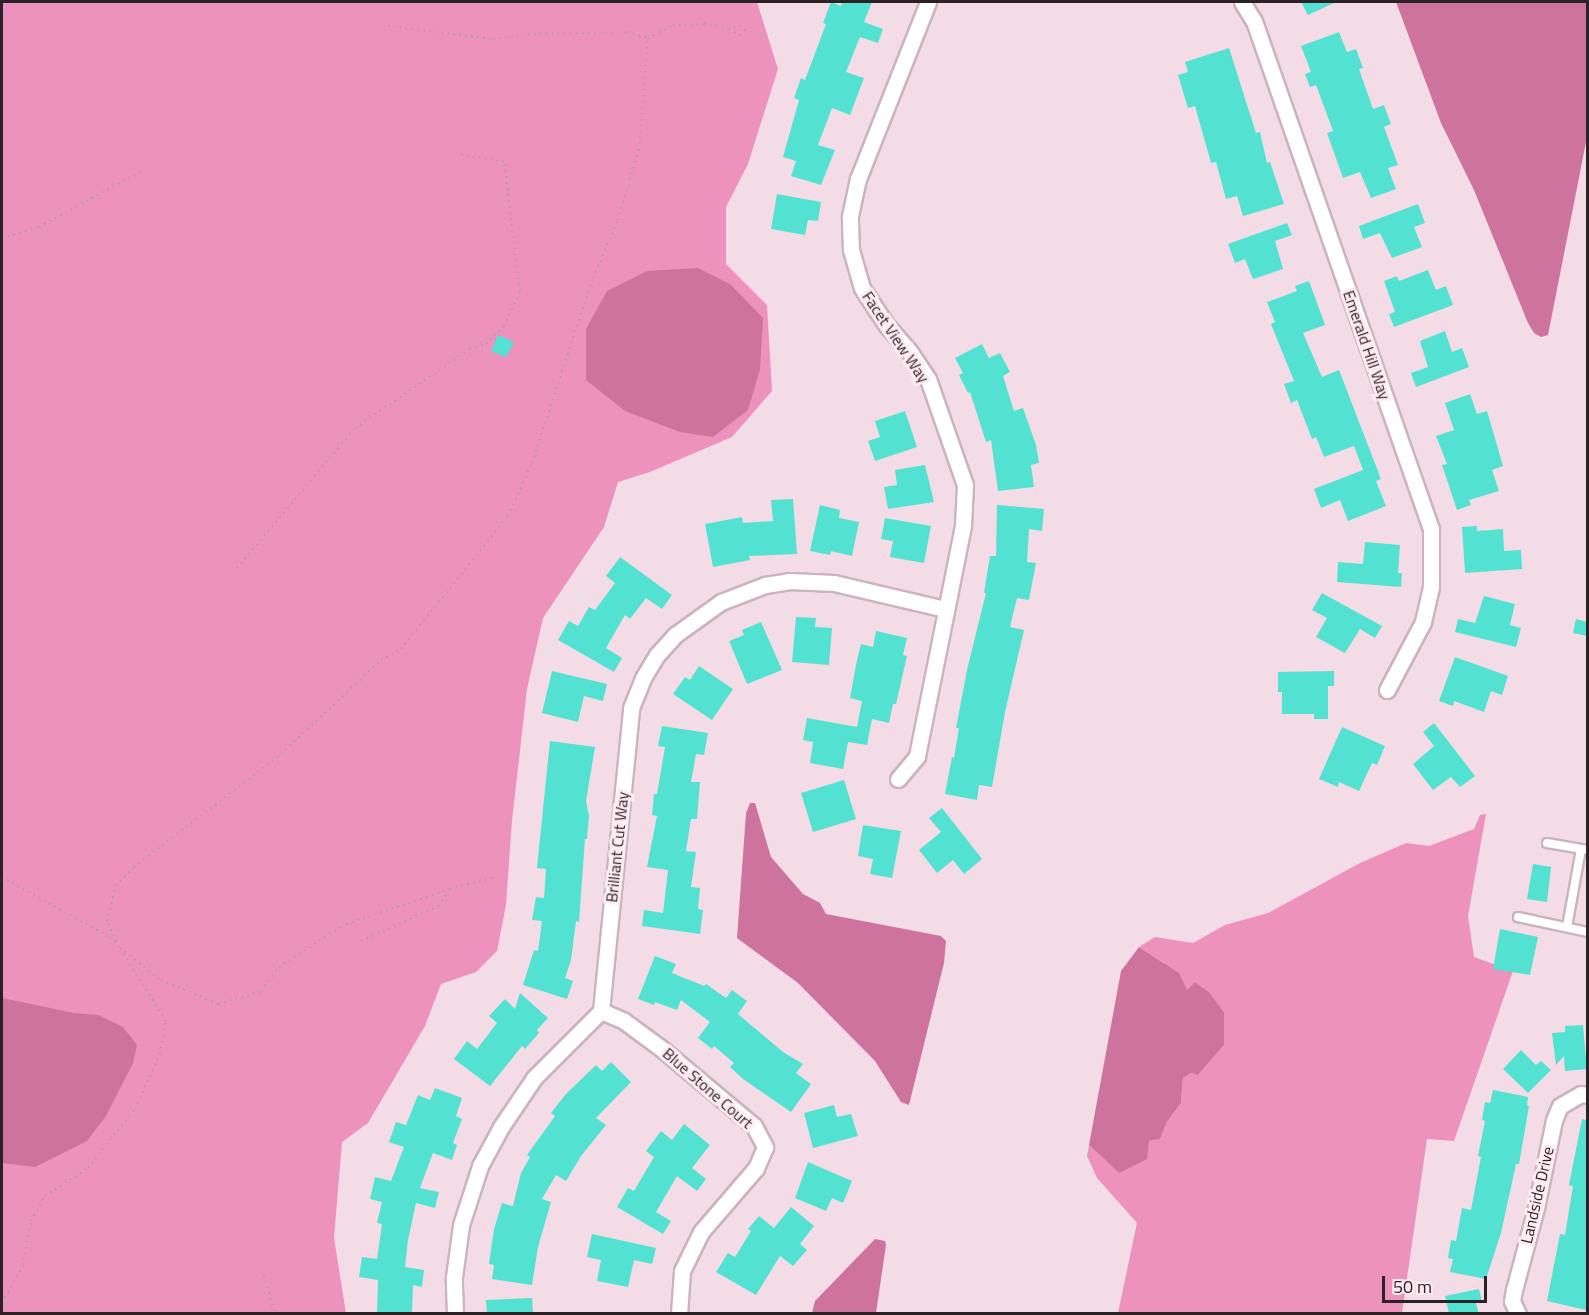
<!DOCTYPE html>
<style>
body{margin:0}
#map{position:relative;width:1589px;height:1315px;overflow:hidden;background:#f4dce6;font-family:"Titillium Web",sans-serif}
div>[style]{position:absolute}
.green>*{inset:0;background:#ed92bc}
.water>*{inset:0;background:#ce739e}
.building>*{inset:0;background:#53e2d1}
.path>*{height:2px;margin-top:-1px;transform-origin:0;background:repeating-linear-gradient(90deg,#af9ca4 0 1.5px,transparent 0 6px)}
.roads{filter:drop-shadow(2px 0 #cbb4bd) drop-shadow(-2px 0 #cbb4bd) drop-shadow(0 2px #cbb4bd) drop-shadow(0 -2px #cbb4bd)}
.service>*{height:8px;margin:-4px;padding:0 4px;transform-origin:4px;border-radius:4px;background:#fff}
.minor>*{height:15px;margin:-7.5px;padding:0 7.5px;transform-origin:7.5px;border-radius:7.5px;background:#fff}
span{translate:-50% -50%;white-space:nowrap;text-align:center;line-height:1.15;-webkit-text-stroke:6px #feebf2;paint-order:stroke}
.street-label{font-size:16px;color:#2b2226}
.frame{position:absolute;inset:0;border:3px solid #2b2226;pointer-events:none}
.scale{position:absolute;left:1382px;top:1276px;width:105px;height:27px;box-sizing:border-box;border:3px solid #2b2226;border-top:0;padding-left:8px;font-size:18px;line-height:21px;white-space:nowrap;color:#2b2226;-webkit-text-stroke:4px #feebf2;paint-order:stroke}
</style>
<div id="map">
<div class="green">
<i style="clip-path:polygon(2px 2px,757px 2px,778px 69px,748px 164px,726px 207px,726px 264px,767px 305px,772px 391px,732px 437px,650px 472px,618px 482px,604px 527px,543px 618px,527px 689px,512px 821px,506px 905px,497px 951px,476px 972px,441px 984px,425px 1026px,368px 1123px,342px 1142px,334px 1238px,346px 1313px,2px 1314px)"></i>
<i style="clip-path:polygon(1486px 814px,1468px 916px,1474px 957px,1513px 971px,1454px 1141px,1427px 1139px,1402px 1313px,1118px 1313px,1137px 1223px,1097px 1178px,1087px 1156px,1089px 1145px,1119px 1173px,1149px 1141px,1160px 1139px,1167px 1122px,1181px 1103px,1183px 1078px,1191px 1073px,1198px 1075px,1224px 1045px,1224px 1012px,1209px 992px,1195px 982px,1187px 990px,1164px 963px,1139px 947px,1155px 937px,1193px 943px,1225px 925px,1268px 913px,1360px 863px,1406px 843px,1429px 846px,1474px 829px,1480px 815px)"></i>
</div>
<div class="water">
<i style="clip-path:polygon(1396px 2px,1587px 3px,1587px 137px,1548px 335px,1541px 337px,1534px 333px,1528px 323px,1474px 190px,1441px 123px)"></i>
<i style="clip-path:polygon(698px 268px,730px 284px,763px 318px,760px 369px,748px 410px,713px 437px,680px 432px,625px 411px,586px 380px,586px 329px,607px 291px,647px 271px)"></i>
<i style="clip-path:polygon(750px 803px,755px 803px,771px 857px,803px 894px,820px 903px,826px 914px,941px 936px,946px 941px,944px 963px,909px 1105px,901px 1102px,875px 1061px,798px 983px,737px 938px,746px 813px)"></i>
<i style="clip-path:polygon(1139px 947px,1179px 973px,1187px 990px,1195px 982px,1209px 992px,1224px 1012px,1224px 1045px,1198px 1075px,1191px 1073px,1183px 1078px,1181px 1103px,1167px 1122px,1160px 1139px,1149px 1141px,1147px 1159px,1119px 1173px,1089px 1145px,1121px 971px)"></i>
<i style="clip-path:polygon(2px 998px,74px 1013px,98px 1015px,123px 1027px,137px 1045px,133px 1063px,106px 1116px,87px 1141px,35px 1167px,2px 1163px)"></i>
<i style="clip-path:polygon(875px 1239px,885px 1241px,886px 1245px,876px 1313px,812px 1313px,815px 1301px)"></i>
</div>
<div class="building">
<i style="clip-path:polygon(831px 2px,841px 6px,842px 2px,872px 2px,864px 22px,883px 29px,878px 43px,860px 37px,846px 72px,864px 78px,850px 115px,832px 108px,818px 145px,835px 150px,821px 185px,791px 176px,796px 161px,783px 157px,799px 100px,794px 98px,801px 78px,805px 80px,826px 24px,823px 23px)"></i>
<i style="clip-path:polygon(1301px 2px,1336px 2px,1308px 15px)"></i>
<i style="clip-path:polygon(1339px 32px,1347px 52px,1356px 49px,1363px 68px,1359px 69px,1373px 109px,1384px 105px,1391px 124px,1384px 127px,1398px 165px,1388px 168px,1396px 189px,1371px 198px,1360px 172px,1343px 178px,1327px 133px,1333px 131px,1316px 85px,1310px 87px,1305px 74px,1311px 72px,1301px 46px)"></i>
<i style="clip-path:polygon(1229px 48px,1256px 133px,1260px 132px,1267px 163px,1270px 162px,1284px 204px,1243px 216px,1237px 196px,1226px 199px,1216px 162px,1211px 163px,1195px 106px,1188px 108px,1178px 75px,1188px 72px,1185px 62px)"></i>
<i style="clip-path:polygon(777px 194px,821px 202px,818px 221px,808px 220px,805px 235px,771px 229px)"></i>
<i style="clip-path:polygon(1418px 204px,1425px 223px,1414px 227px,1422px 247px,1392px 258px,1380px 233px,1363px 239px,1359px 226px)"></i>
<i style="clip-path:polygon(1287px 223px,1292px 235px,1275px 241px,1283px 269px,1253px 279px,1245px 259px,1235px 263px,1228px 244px)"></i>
<i style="clip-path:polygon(1428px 270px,1436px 290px,1446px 286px,1453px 305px,1394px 327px,1389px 314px,1395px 312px,1384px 281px,1397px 276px,1399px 281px)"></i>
<i style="clip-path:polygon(1309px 281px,1325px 325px,1303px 333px,1322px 377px,1339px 370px,1381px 479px,1376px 481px,1386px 506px,1348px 521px,1340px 500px,1321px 508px,1314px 489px,1363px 470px,1354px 446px,1324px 457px,1316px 437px,1312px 439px,1297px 400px,1291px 403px,1284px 384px,1294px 381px,1271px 324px,1275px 322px,1267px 302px,1297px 291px,1295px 286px)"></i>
<i style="clip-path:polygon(1445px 331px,1452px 352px,1462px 348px,1469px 367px,1416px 387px,1411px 373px,1428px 367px,1420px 341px)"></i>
<i style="clip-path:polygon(498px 335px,514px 342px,506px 357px,491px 351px)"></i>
<i style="clip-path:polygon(982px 344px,989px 358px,1000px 353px,1010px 372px,1003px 376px,1014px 411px,1023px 408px,1036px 445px,1039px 463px,1031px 465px,1034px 487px,998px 491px,991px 440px,986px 442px,970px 392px,968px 393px,959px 375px,963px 373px,955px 358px)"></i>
<i style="clip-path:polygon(1470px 394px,1477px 414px,1487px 411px,1503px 466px,1492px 470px,1499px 491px,1469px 500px,1471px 505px,1457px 510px,1442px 465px,1447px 464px,1436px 436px,1454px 430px,1445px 403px)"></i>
<i style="clip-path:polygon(905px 411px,917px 447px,875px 461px,868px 441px,880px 437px,875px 421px)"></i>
<i style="clip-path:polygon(925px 465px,934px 502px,888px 509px,884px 487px,897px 485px,895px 470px)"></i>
<i style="clip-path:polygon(793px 499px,797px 554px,749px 556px,750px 560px,713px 567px,705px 524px,742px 517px,743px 523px,773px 521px,771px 500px)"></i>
<i style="clip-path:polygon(820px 505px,840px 510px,839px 518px,859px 522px,852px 556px,831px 551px,830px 555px,810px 551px)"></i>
<i style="clip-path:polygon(997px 505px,1044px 509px,1042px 531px,1029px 529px,1027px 562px,1036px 563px,1029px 600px,1017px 598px,1010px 627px,1024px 630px,1005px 712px,992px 787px,979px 785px,977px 800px,945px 794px,952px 757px,954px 758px,959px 728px,956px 728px,967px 670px,986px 593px,984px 593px,990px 556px,996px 556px)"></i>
<i style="clip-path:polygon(885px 518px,931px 526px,924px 563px,890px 557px,893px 541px,881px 539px)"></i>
<i style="clip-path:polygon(1477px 526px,1477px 531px,1503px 529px,1504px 551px,1521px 550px,1522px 569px,1465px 573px,1462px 527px)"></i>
<i style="clip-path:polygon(1365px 542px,1400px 545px,1398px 573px,1402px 573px,1401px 587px,1337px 582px,1338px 562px,1363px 564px)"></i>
<i style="clip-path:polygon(620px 557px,672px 595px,662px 609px,646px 598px,630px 619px,625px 615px,606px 648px,622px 658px,614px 672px,558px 640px,569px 621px,578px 626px,589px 607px,595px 610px,615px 583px,606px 576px)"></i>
<i style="clip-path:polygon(1322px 593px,1382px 626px,1375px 638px,1360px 629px,1345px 653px,1316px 637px,1327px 618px,1312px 610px)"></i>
<i style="clip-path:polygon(1484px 596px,1515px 604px,1510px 625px,1521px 628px,1516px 647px,1455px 632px,1458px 619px,1475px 623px)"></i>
<i style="clip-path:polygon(796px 617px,816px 618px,815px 627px,832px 628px,829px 665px,792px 662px)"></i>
<i style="clip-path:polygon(1576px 619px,1587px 622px,1587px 636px,1573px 633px)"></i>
<i style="clip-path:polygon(761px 622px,782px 670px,747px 684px,729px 641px,744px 635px,742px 630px)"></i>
<i style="clip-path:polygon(876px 631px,907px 638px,903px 655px,907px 656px,896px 704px,893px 704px,889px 723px,872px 719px,867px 745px,848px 742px,843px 769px,810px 763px,813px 742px,803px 740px,807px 718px,857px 727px,862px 701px,850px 698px,856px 665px,861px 644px,873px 647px)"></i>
<i style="clip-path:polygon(1455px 657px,1508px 676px,1502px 695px,1491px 691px,1484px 712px,1454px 701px,1453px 706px,1439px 701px)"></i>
<i style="clip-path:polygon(699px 666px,733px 689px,712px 720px,673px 694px,685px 677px,690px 680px)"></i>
<i style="clip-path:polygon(552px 671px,607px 684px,603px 701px,584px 696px,578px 722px,542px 713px)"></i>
<i style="clip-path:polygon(1334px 671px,1334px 686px,1328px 686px,1328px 719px,1314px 719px,1314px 714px,1282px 714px,1282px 692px,1278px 692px,1278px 672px)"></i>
<i style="clip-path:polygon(1434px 723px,1475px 776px,1460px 787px,1451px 777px,1433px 790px,1413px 764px,1434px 746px,1423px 732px)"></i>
<i style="clip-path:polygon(662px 726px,708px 733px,704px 755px,696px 754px,691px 782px,700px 782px,697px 819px,691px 819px,686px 851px,696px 852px,691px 887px,700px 888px,698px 909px,703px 910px,700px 934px,642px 926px,644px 910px,663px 913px,668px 870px,647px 867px,657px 816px,652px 815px,654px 794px,657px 794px,665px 747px,658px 746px)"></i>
<i style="clip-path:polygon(1342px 727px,1385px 746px,1377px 765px,1372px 763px,1359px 791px,1339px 782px,1338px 787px,1319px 779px)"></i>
<i style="clip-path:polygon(550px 741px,595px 747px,586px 801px,589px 816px,587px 839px,585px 839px,579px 922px,576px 921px,571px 960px,565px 978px,573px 981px,567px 999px,523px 985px,534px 950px,538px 951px,542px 921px,532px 920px,536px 897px,544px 898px,546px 869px,537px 868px)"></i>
<i style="clip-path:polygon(844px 780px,856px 819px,813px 832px,801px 793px)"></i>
<i style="clip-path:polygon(942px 808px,982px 859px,964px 874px,953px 860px,937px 873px,919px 850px,941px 832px,929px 818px)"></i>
<i style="clip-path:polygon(863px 825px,901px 831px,892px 878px,870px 874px,873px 859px,858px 856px)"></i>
<i style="clip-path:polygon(1533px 864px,1551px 867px,1547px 902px,1527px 899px)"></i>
<i style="clip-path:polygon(1500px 929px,1538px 937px,1530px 975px,1493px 969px)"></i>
<i style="clip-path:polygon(655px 956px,676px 964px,672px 973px,704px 986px,706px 984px,726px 998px,732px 990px,747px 1001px,738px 1014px,783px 1052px,803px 1064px,796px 1073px,811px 1084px,791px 1112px,743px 1079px,730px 1067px,734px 1063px,714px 1046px,712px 1049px,698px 1038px,710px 1022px,681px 1000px,677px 1010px,655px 1002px,654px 1005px,638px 999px)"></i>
<i style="clip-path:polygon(520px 993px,548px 1018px,537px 1030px,539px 1033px,525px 1049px,522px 1046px,490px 1086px,454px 1059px,467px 1041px,477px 1049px,497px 1023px,489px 1016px,505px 999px,515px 1009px)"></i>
<i style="clip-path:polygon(1583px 1025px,1587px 1069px,1565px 1071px,1564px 1056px,1556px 1065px,1552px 1033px,1565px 1032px,1565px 1026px)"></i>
<i style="clip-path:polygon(1521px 1050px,1536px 1065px,1541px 1061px,1551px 1070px,1528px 1093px,1503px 1069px)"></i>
<i style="clip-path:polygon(611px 1062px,631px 1082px,596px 1118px,606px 1125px,581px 1156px,566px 1181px,556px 1175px,542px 1199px,551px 1202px,538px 1247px,532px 1285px,492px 1279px,494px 1265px,489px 1264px,494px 1229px,502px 1203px,513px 1206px,521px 1173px,530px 1157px,527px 1155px,555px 1116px,551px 1113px,566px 1094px,596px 1065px,602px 1071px)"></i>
<i style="clip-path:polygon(435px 1088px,462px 1098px,456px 1116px,462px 1119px,453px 1143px,457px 1145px,452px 1160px,433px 1153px,420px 1188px,439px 1192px,435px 1208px,416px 1203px,408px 1240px,405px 1267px,424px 1270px,422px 1287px,413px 1285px,412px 1314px,377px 1314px,378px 1280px,359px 1277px,362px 1257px,377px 1259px,382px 1224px,377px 1223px,382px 1202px,370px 1199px,375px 1177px,391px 1181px,404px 1147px,389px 1142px,396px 1122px,406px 1125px,418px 1095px,430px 1100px)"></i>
<i style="clip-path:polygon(1493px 1090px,1528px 1097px,1527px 1105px,1529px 1106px,1519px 1164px,1516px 1164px,1501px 1233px,1486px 1279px,1450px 1272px,1453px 1259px,1448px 1258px,1451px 1240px,1456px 1241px,1462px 1208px,1471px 1210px,1481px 1157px,1478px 1156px,1485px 1121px,1482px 1120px,1485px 1102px,1490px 1103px)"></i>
<i style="clip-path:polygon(834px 1105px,837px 1117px,851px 1114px,858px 1136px,813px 1148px,804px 1113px)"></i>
<i style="clip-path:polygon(1582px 1119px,1587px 1120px,1586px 1310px,1547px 1301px,1560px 1234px,1565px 1235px,1573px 1186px,1569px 1185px)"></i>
<i style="clip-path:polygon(684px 1124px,710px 1145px,692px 1168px,706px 1179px,697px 1191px,677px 1176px,656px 1212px,671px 1221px,663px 1234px,617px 1207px,628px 1188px,634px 1191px,654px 1157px,646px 1151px,661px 1131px,672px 1140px)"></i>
<i style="clip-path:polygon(808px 1162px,852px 1181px,843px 1203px,832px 1198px,826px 1211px,795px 1198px)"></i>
<i style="clip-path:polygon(791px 1207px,814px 1226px,800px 1244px,807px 1250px,793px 1266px,780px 1256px,756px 1295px,716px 1272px,728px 1253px,735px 1257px,751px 1231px,748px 1229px,759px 1216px,774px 1228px)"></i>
<i style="clip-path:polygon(592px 1234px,656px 1248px,652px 1264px,634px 1260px,628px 1287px,597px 1281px,601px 1260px,587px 1257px)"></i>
<i style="clip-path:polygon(1479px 1289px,1482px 1302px,1476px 1303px,1479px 1314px,1449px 1314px,1445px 1296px)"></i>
<i style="clip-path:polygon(532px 1298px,533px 1314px,487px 1314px,486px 1300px)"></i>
</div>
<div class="path">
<i style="left:388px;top:26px;width:106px;rotate:7.1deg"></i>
<i style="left:493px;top:39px;width:35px;rotate:-8deg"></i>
<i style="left:528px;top:34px;width:99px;rotate:-1.2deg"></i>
<i style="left:627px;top:32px;width:22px;rotate:16deg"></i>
<i style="left:2px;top:238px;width:39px;rotate:-17deg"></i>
<i style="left:39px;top:227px;width:119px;rotate:-28.7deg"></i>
<i style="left:237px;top:568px;width:183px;rotate:-49.9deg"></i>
<i style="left:355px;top:428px;width:140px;rotate:-34.5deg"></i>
<i style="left:470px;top:349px;width:17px;rotate:-17deg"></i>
<i style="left:486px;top:344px;width:25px;rotate:-45deg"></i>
<i style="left:504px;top:326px;width:38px;rotate:-65deg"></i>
<i style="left:520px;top:291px;width:131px;rotate:-97deg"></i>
<i style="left:504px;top:161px;width:48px;rotate:-171.5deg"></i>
<i style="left:2px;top:877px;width:124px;rotate:29.1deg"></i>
<i style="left:110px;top:937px;width:8px;rotate:50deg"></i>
<i style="left:450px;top:889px;width:110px;rotate:161.4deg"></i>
<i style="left:346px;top:924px;width:78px;rotate:147.5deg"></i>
<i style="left:280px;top:966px;width:33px;rotate:128deg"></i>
<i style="left:260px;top:992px;width:44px;rotate:164.1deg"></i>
<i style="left:218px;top:1004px;width:64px;rotate:-157deg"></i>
<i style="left:159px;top:979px;width:51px;rotate:-141.3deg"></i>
<i style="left:119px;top:947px;width:29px;rotate:-115deg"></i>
<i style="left:107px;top:921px;width:36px;rotate:-76deg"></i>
<i style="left:116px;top:886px;width:26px;rotate:-47deg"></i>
<i style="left:134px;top:867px;width:185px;rotate:-37.5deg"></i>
<i style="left:281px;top:754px;width:137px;rotate:-43.2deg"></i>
<i style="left:381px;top:660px;width:23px;rotate:-29deg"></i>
<i style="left:401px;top:649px;width:171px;rotate:-51.2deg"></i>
<i style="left:508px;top:516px;width:58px;rotate:-65.6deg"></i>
<i style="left:532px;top:463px;width:195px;rotate:-71.8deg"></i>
<i style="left:593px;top:278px;width:63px;rotate:-66.7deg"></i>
<i style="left:618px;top:220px;width:73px;rotate:-73.3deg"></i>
<i style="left:639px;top:150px;width:112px;rotate:-85.4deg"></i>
<i style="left:648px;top:38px;width:28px;rotate:-27deg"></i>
<i style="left:673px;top:25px;width:31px;rotate:-2deg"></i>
<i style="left:704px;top:24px;width:25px;rotate:11deg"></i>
<i style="left:729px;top:29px;width:13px;rotate:29deg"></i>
<i style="left:740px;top:35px;width:6px;rotate:-39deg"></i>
<i style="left:745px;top:31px;width:6px;rotate:-129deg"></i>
<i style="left:741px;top:26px;width:12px;rotate:166deg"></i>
<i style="left:361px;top:941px;width:85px;rotate:-24.4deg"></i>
<i style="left:438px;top:906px;width:21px;rotate:-55deg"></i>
<i style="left:450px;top:889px;width:47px;rotate:-14.9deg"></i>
<i style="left:264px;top:1275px;width:41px;rotate:74.2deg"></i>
<i style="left:2px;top:1303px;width:43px;rotate:-60.4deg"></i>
<i style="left:23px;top:1266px;width:46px;rotate:-79.9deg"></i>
<i style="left:31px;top:1221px;width:29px;rotate:-61deg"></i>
<i style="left:45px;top:1196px;width:51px;rotate:-33.1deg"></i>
<i style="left:88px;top:1168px;width:75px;rotate:-51.5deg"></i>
<i style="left:135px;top:1109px;width:60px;rotate:-65.6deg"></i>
<i style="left:160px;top:1054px;width:34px;rotate:-80deg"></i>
<i style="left:166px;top:1021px;width:84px;rotate:-122.4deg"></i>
</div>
<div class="roads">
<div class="service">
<i style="left:1547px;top:843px;width:42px;rotate:9.7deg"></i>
<i style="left:1518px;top:917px;width:72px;rotate:12.1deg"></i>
<i style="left:1567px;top:927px;width:79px;rotate:-79.8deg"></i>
</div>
<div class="minor">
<i style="left:1242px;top:2px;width:22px;rotate:58deg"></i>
<i style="left:1254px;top:21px;width:538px;rotate:70.79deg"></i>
<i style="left:1431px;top:529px;width:58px;rotate:90deg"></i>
<i style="left:1431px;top:587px;width:36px;rotate:103deg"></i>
<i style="left:1423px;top:622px;width:77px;rotate:117.9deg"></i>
<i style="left:898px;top:779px;width:30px;rotate:-50deg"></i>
<i style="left:917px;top:756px;width:236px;rotate:-78.7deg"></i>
<i style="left:963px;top:525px;width:40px;rotate:-87.1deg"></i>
<i style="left:965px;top:485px;width:112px;rotate:-109.2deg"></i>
<i style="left:928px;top:379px;width:32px;rotate:-124deg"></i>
<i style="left:910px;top:352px;width:35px;rotate:-131deg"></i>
<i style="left:887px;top:326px;width:45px;rotate:-123.3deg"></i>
<i style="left:862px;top:288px;width:40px;rotate:-106deg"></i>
<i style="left:851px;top:250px;width:34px;rotate:-92deg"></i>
<i style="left:850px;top:216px;width:38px;rotate:-78deg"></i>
<i style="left:858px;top:179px;width:190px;rotate:-68.4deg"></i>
<i style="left:601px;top:1011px;width:25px;rotate:23deg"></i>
<i style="left:624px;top:1021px;width:47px;rotate:36.4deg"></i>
<i style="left:662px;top:1049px;width:120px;rotate:39.9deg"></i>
<i style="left:754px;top:1126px;width:24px;rotate:62deg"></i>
<i style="left:765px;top:1147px;width:23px;rotate:113deg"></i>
<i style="left:756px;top:1168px;width:84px;rotate:130.7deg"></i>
<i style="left:701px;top:1232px;width:43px;rotate:116deg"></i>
<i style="left:682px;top:1271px;width:43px;rotate:94deg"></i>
<i style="left:455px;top:1314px;width:37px;rotate:-92deg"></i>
<i style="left:454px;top:1277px;width:52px;rotate:-82.3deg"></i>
<i style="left:461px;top:1225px;width:62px;rotate:-72.1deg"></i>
<i style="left:480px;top:1166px;width:44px;rotate:-61.7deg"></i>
<i style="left:501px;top:1127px;width:59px;rotate:-56deg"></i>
<i style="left:534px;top:1078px;width:95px;rotate:-45deg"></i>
<i style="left:601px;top:1011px;width:304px;rotate:-84.3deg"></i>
<i style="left:631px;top:708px;width:32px;rotate:-68deg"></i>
<i style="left:643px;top:678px;width:27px;rotate:-59deg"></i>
<i style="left:657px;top:655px;width:27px;rotate:-48deg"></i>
<i style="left:675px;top:635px;width:57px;rotate:-35.7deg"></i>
<i style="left:721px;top:602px;width:47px;rotate:-21.1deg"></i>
<i style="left:765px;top:585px;width:24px;rotate:-9deg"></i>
<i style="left:789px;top:581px;width:45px;rotate:2.5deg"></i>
<i style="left:834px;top:583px;width:114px;rotate:13.2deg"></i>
<i style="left:1518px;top:1314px;width:14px;rotate:-115deg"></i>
<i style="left:1512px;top:1301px;width:11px;rotate:-80deg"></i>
<i style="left:1514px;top:1290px;width:85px;rotate:-75deg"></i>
<i style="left:1536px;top:1208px;width:90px;rotate:-78.4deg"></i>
<i style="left:1554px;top:1120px;width:15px;rotate:-67deg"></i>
<i style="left:1560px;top:1106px;width:24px;rotate:-30deg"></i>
<i style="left:1581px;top:1094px;width:7px;rotate:8deg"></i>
</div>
</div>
<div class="street-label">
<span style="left:896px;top:337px;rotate:56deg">Facet View Way</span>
<span style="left:1367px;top:345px;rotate:71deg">Emerald Hill Way</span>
<span style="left:617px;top:847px;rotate:-84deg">Brilliant Cut Way</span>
<span style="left:708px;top:1088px;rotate:41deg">Blue Stone Court</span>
<span style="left:1537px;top:1195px;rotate:-77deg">Landside Drive</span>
</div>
<div class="frame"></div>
<div class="scale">50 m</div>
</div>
